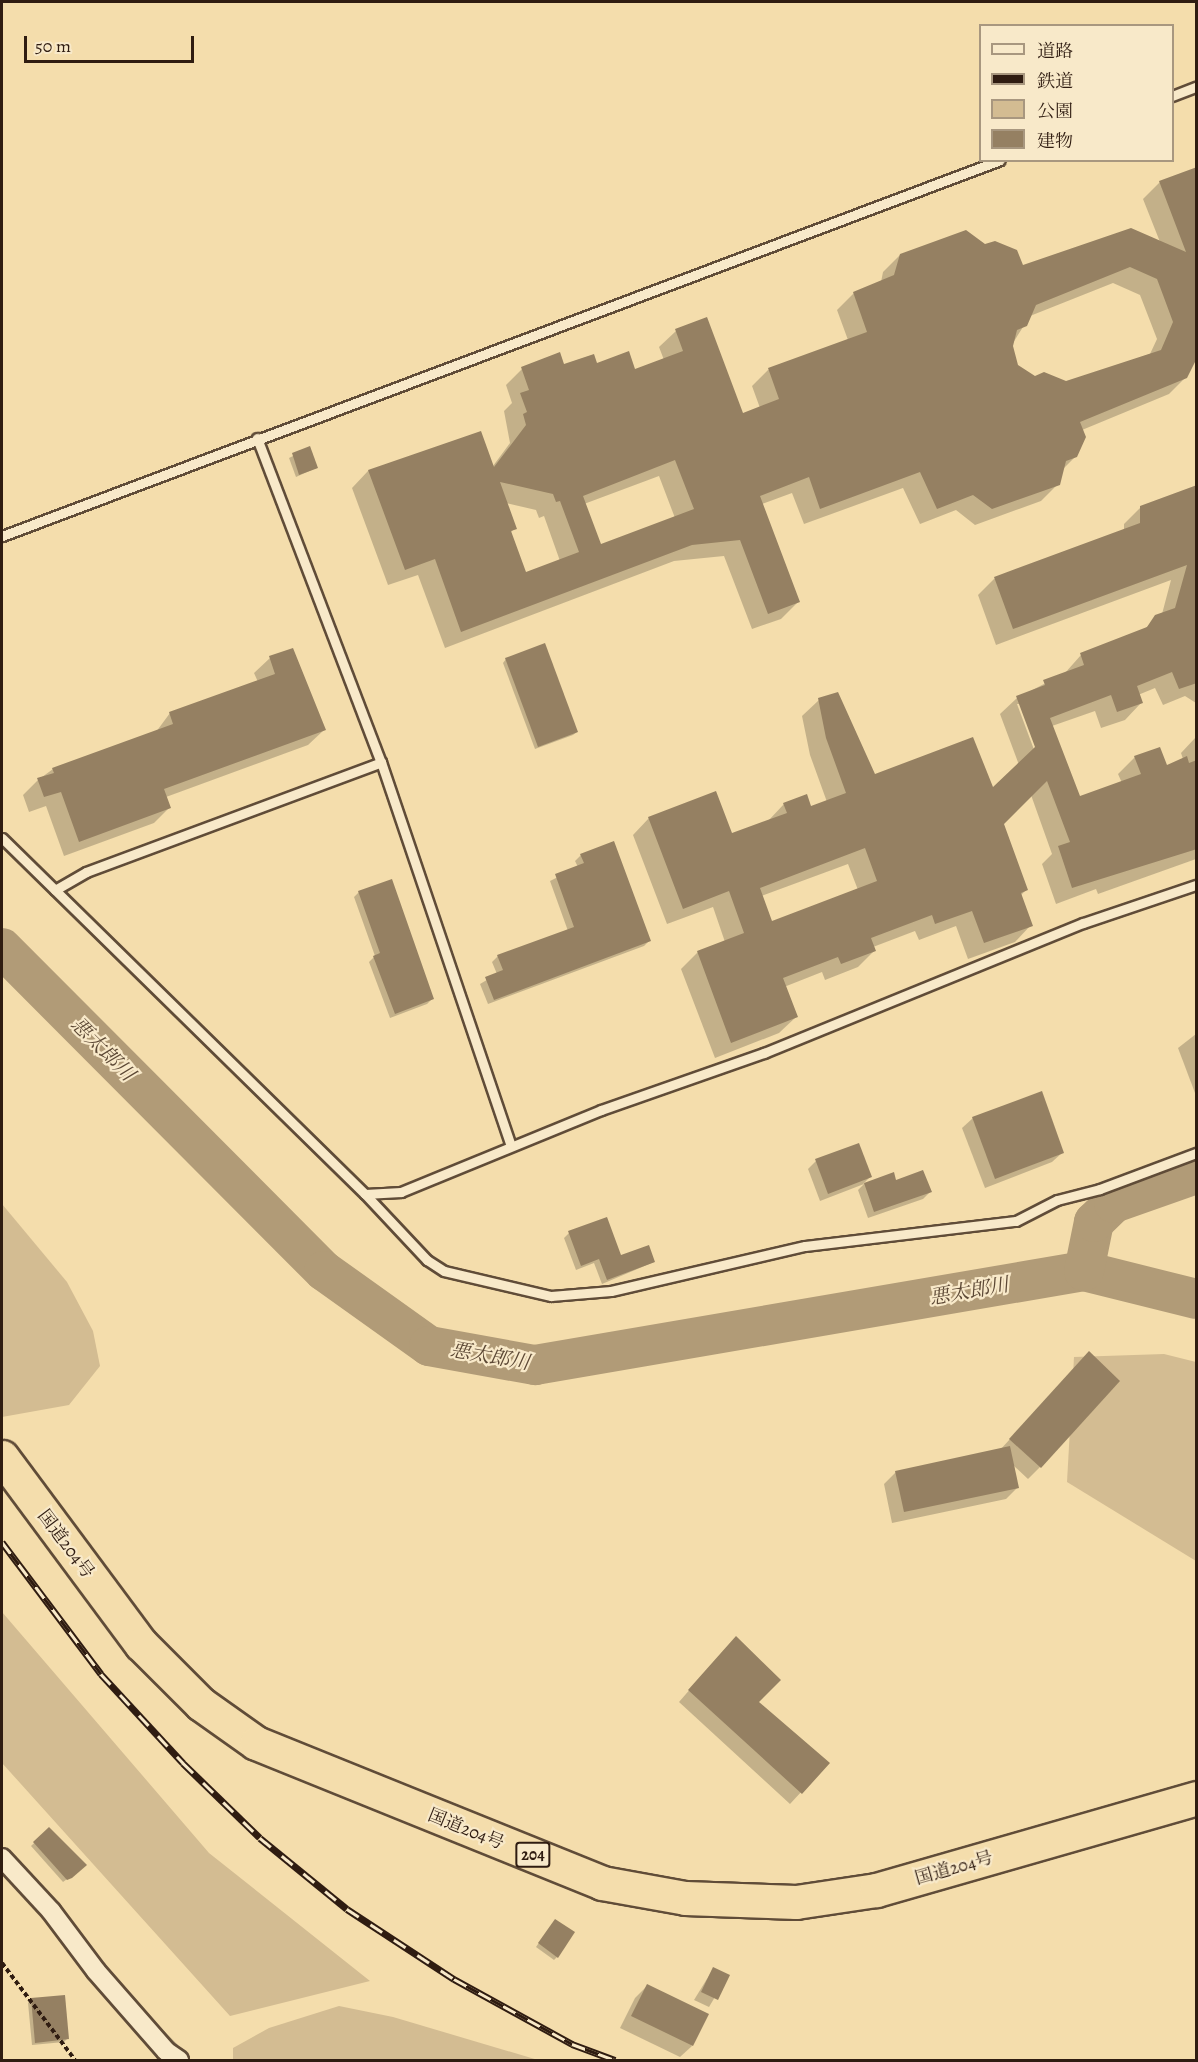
<!DOCTYPE html>
<meta charset="utf-8">
<style>
body{margin:0}
#map{position:relative;width:1198px;height:2062px;overflow:hidden;background:#f4ddac;font-family:Alegreya,"Noto Serif JP",serif}
div>[style]{position:absolute}
.green>*{inset:0;background:#d3bc92}
.shadow>*{inset:0;background:#0003}
.river>*{height:40px;margin:-20px;padding:0 20px;transform-origin:20px;border-radius:20px;background:#b19b77}
.building>*{inset:0;background:#958062}
.path>*{height:4px;margin-top:-2px;transform-origin:0;background:repeating-linear-gradient(90deg,#2f1c11 0 4.5px,transparent 0 7.5px)}
.roads{filter:drop-shadow(2px 0 #604c38) drop-shadow(-2px 0 #604c38) drop-shadow(0 2px #604c38) drop-shadow(0 -2px #604c38)}
.lane>*{height:9px;margin:-4.5px;padding:0 4.5px;transform-origin:4.5px;border-radius:4.5px;background:#f8e9c9}
.street>*{height:18px;margin:-9px;padding:0 9px;transform-origin:9px;border-radius:9px;background:#f8e9c9}
.highway>*{height:33px;margin:-16.5px;padding:0 16.5px;transform-origin:16.5px;border-radius:16.5px;background:#f4ddac}
.rail>*{height:7px;margin-top:-3.5px;transform-origin:0;background:repeating-linear-gradient(90deg,#f8e9c9 0 14px,#2f1c11 0 28px);box-sizing:border-box;border-block:2px solid #2f1c11}
span{translate:-50% -50%;white-space:nowrap;text-align:center;line-height:1.15;-webkit-text-stroke:4.5px #f8e9c9;paint-order:stroke}
.shield-label span{padding:2px 4px;background:#f8e9c9;border:2px solid;border-radius:4px;-webkit-text-stroke-width:0}
.shield-label{font-size:16px;color:#2f1c11;font-weight:700}
.street-label{font-size:18px;color:#2f1c11}
.water-label{font-size:20px;color:#5c4835;font-style:italic}
.frame{position:absolute;inset:0;border:3px solid #2f1c11;pointer-events:none}
.legend{position:absolute;left:979px;top:24px;width:195px;height:138px;box-sizing:border-box;background:#f8e9c9;border:2px solid #a8977f;margin:0;padding:8px 10px;list-style:none;font-size:18px;color:#2f1c11}
.legend li{display:flex;align-items:center;gap:12px;height:30px}
.legend b{width:30px;border:2px solid #a8977f}
.scale{position:absolute;left:24px;top:36px;width:170px;height:27px;box-sizing:border-box;border:3px solid #2f1c11;border-top:0;padding-left:8px;font-size:18px;line-height:21px;white-space:nowrap;color:#2f1c11;-webkit-text-stroke:4px #f8e9c9;paint-order:stroke}
</style>
<div id="map">
<div class="green">
<i style="clip-path:polygon(2px 1204px,67px 1282px,93px 1331px,100px 1366px,69px 1405px,2px 1417px)"></i>
<i style="clip-path:polygon(1164px 1354px,1196px 1362px,1196px 1561px,1067px 1482px,1074px 1357px)"></i>
<i style="clip-path:polygon(2px 1612px,209px 1853px,370px 1981px,230px 2016px,2px 1763px)"></i>
<i style="clip-path:polygon(339px 2006px,393px 2017px,538px 2060px,233px 2060px,233px 2048px,269px 2028px)"></i>
</div>
<div class="shadow">
<i style="clip-path:polygon(evenodd,1196px 169px,1186px 377px,1169px 394px,1082px 430px,1076px 456px,1062px 470px,1058px 484px,1041px 501px,975px 525px,956px 510px,920px 524px,903px 488px,804px 524px,792px 493px,762px 504px,798px 602px,781px 619px,752px 629px,724px 556px,674px 561px,445px 648px,418px 575px,388px 585px,352px 488px,368px 471px,480px 432px,493px 466px,510px 443px,504px 411px,512px 403px,506px 385px,522px 369px,596px 365px,635px 371px,664px 360px,659px 347px,676px 331px,742px 415px,760px 408px,752px 386px,768px 370px,848px 340px,837px 310px,854px 293px,881px 282px,883px 272px,900px 255px,985px 246px,1022px 267px,1160px 242px,1143px 199px,1160px 182px,1196px 169px,1113px 283px,1140px 295px,1157px 339px,1150px 354px,1065px 383px,1034px 378px,1017px 366px,1011px 346px,1030px 316px,1113px 283px,1196px 169px,659px 476px,675px 518px,600px 546px,584px 504px,659px 476px,1196px 169px,506px 503px,536px 510px,539px 518px,544px 516px,560px 561px,525px 574px,510px 533px,515px 528px,506px 503px)"></i>
<i style="clip-path:polygon(309px 448px,316px 468px,296px 477px,289px 458px)"></i>
<i style="clip-path:polygon(evenodd,1196px 487px,1196px 703px,1185px 696px,1163px 705px,1155px 688px,1138px 695px,1141px 703px,1125px 720px,1101px 728px,1095px 711px,1052px 726px,1079px 798px,1122px 783px,1118px 774px,1135px 757px,1166px 767px,1183px 759px,1181px 753px,1196px 737px,1196px 859px,1098px 894px,1096px 889px,1056px 904px,1042px 864px,1052px 854px,1031px 795px,1002px 824px,1026px 890px,1020px 896px,1031px 925px,1015px 942px,968px 959px,956px 926px,919px 940px,915px 931px,873px 947px,874px 951px,858px 967px,825px 980px,822px 972px,784px 987px,796px 1017px,779px 1033px,715px 1058px,681px 969px,698px 952px,725px 942px,713px 907px,667px 924px,633px 835px,649px 818px,731px 835px,768px 821px,784px 804px,810px 808px,827px 802px,810px 755px,802px 716px,819px 700px,874px 776px,992px 790px,1019px 765px,1000px 714px,1017px 698px,1065px 673px,1081px 655px,1141px 632px,1162px 614px,1171px 580px,996px 645px,978px 595px,994px 579px,1124px 531px,1124px 524px,1141px 507px,1196px 487px,1017px 704px,1020px 704px,1039px 754px,1036px 755px,1017px 704px,1196px 487px,848px 864px,858px 890px,771px 923px,761px 896px,848px 864px)"></i>
<i style="clip-path:polygon(270px 658px,324px 730px,308px 745px,166px 797px,170px 807px,154px 823px,64px 856px,46px 806px,29px 812px,23px 795px,38px 780px,53px 769px,156px 732px,170px 713px,258px 682px,254px 673px)"></i>
<i style="clip-path:polygon(506px 659px,577px 732px,573px 735px,535px 749px,503px 663px)"></i>
<i style="clip-path:polygon(581px 855px,650px 940px,644px 946px,488px 1004px,480px 984px,497px 974px,492px 962px,498px 956px,568px 931px,550px 881px,578px 867px,575px 861px)"></i>
<i style="clip-path:polygon(359px 892px,432px 999px,427px 1004px,390px 1018px,369px 962px,375px 956px,354px 897px)"></i>
<i style="clip-path:polygon(1196px 1034px,1196px 1093px,1195px 1093px,1178px 1048px)"></i>
<i style="clip-path:polygon(973px 1118px,1063px 1152px,1052px 1162px,985px 1188px,962px 1128px)"></i>
<i style="clip-path:polygon(816px 1161px,870px 1177px,863px 1184px,893px 1174px,896px 1182px,930px 1192px,923px 1199px,868px 1218px,858px 1190px,864px 1184px,820px 1201px,808px 1169px)"></i>
<i style="clip-path:polygon(569px 1233px,620px 1257px,654px 1262px,602px 1284px,594px 1263px,576px 1270px,564px 1238px)"></i>
<i style="clip-path:polygon(1077px 1365px,1040px 1467px,1028px 1479px,1013px 1465px,1018px 1487px,1006px 1499px,892px 1523px,884px 1484px,896px 1472px,1000px 1450px)"></i>
<i style="clip-path:polygon(725px 1649px,757px 1703px,828px 1763px,790px 1804px,679px 1702px)"></i>
<i style="clip-path:polygon(49px 1829px,81px 1869px,63px 1882px,31px 1846px)"></i>
<i style="clip-path:polygon(552px 1924px,557px 1957px,554px 1960px,536px 1947px)"></i>
<i style="clip-path:polygon(713px 1969px,728px 1975px,709px 2007px,694px 2000px)"></i>
<i style="clip-path:polygon(647px 1986px,692px 2046px,680px 2057px,620px 2028px,635px 1998px)"></i>
<i style="clip-path:polygon(31px 2000px,67px 2039px,64px 2042px,32px 2045px,28px 2003px)"></i>
<i style="clip-path:polygon(164px 2031px,178px 2045px,171px 2052px,157px 2038px)"></i>
</div>
<div class="river">
<i style="left:2px;top:948px;width:456px;rotate:45.1deg"></i>
<i style="left:324px;top:1271px;width:129px;rotate:35.5deg"></i>
<i style="left:429px;top:1346px;width:108px;rotate:10.2deg"></i>
<i style="left:535px;top:1365px;width:557px;rotate:-9.72deg"></i>
<i style="left:1084px;top:1271px;width:115px;rotate:14deg"></i>
<i style="left:1084px;top:1271px;width:50px;rotate:-78.5deg"></i>
<i style="left:1094px;top:1222px;width:28px;rotate:-44deg"></i>
<i style="left:1114px;top:1203px;width:87px;rotate:-19.5deg"></i>
</div>
<div class="building">
<i style="clip-path:polygon(evenodd,1197px 167px,1197px 358px,1187px 378px,1080px 422px,1086px 437px,1077px 457px,1066px 461px,1060px 485px,992px 509px,973px 495px,937px 509px,920px 472px,820px 509px,809px 477px,760px 496px,800px 602px,768px 614px,740px 540px,692px 545px,461px 632px,435px 559px,405px 570px,368px 470px,481px 431px,494px 467px,526px 425px,523px 414px,527px 412px,520px 393px,529px 390px,521px 367px,560px 352px,564px 364px,594px 354px,597px 363px,629px 351px,635px 369px,683px 351px,675px 329px,707px 317px,743px 413px,779px 399px,768px 368px,867px 332px,853px 292px,894px 275px,900px 254px,966px 230px,985px 244px,995px 241px,1017px 250px,1023px 265px,1131px 228px,1186px 252px,1159px 181px,1197px 167px,1130px 267px,1157px 279px,1163px 295px,1173px 322px,1161px 350px,1066px 381px,1044px 372px,1035px 376px,1018px 365px,1013px 346px,1017px 330px,1027px 326px,1036px 305px,1130px 267px,1197px 167px,675px 460px,694px 509px,601px 544px,583px 496px,675px 460px,1197px 167px,500px 482px,553px 494px,556px 502px,560px 501px,579px 552px,526px 572px,511px 531px,517px 529px,500px 482px)"></i>
<i style="clip-path:polygon(310px 446px,318px 468px,299px 475px,292px 453px)"></i>
<i style="clip-path:polygon(evenodd,1197px 485px,1197px 683px,1179px 689px,1172px 672px,1137px 686px,1143px 703px,1117px 712px,1111px 695px,1050px 718px,1080px 796px,1141px 774px,1134px 756px,1160px 747px,1167px 765px,1187px 756px,1189px 763px,1197px 760px,1197px 849px,1072px 888px,1058px 846px,1070px 842px,1047px 781px,1004px 824px,1028px 890px,1021px 893px,1033px 926px,984px 943px,972px 911px,935px 924px,932px 915px,871px 938px,876px 951px,841px 964px,838px 957px,783px 978px,798px 1017px,731px 1043px,697px 951px,744px 933px,729px 891px,683px 909px,648px 817px,716px 791px,732px 833px,787px 813px,783px 803px,807px 794px,811px 806px,846px 793px,826px 738px,818px 698px,838px 692px,875px 774px,973px 737px,993px 787px,1035px 747px,1016px 696px,1045px 685px,1043px 680px,1084px 665px,1080px 653px,1147px 627px,1155px 615px,1175px 608px,1187px 565px,1013px 629px,994px 577px,1140px 523px,1140px 506px,1197px 485px,865px 848px,877px 881px,772px 921px,760px 888px,865px 848px)"></i>
<i style="clip-path:polygon(545px 643px,578px 732px,538px 747px,505px 658px)"></i>
<i style="clip-path:polygon(293px 648px,326px 730px,164px 789px,171px 808px,79px 842px,61px 792px,44px 797px,37px 778px,54px 773px,52px 768px,173px 724px,169px 712px,275px 674px,269px 656px)"></i>
<i style="clip-path:polygon(614px 841px,651px 941px,494px 1000px,485px 977px,503px 970px,497px 955px,574px 927px,555px 874px,584px 863px,580px 854px)"></i>
<i style="clip-path:polygon(392px 879px,434px 999px,395px 1014px,373px 956px,380px 953px,358px 891px)"></i>
<i style="clip-path:polygon(1042px 1091px,1064px 1153px,995px 1179px,972px 1117px)"></i>
<i style="clip-path:polygon(859px 1143px,872px 1177px,828px 1194px,815px 1159px)"></i>
<i style="clip-path:polygon(923px 1170px,932px 1192px,874px 1212px,864px 1183px,894px 1172px,896px 1180px)"></i>
<i style="clip-path:polygon(607px 1217px,621px 1255px,649px 1245px,655px 1262px,607px 1280px,599px 1259px,581px 1266px,568px 1231px)"></i>
<i style="clip-path:polygon(1089px 1351px,1120px 1381px,1041px 1468px,1009px 1439px)"></i>
<i style="clip-path:polygon(1010px 1446px,1019px 1488px,904px 1512px,895px 1471px)"></i>
<i style="clip-path:polygon(736px 1636px,781px 1680px,759px 1702px,830px 1763px,802px 1794px,688px 1690px)"></i>
<i style="clip-path:polygon(49px 1827px,87px 1865px,72px 1878px,67px 1880px,33px 1842px)"></i>
<i style="clip-path:polygon(555px 1919px,575px 1932px,558px 1958px,538px 1943px)"></i>
<i style="clip-path:polygon(713px 1967px,730px 1975px,718px 2000px,701px 1992px)"></i>
<i style="clip-path:polygon(647px 1984px,709px 2014px,693px 2046px,631px 2016px)"></i>
<i style="clip-path:polygon(65px 1995px,69px 2039px,35px 2043px,31px 1998px)"></i>
</div>
<div class="path">
<i style="left:2px;top:1963px;width:121px;rotate:53deg"></i>
</div>
<div class="roads">
<div class="lane">
<i style="left:1172px;top:96px;width:26px;rotate:-21deg"></i>
<i style="left:257px;top:438px;width:347px;rotate:69.1deg"></i>
<i style="left:381px;top:762px;width:404px;rotate:71.3deg"></i>
<i style="left:2px;top:536px;width:1066px;rotate:-20.64deg"></i>
<i style="left:2px;top:838px;width:508px;rotate:44.44deg"></i>
<i style="left:365px;top:1194px;width:91px;rotate:46.8deg"></i>
<i style="left:427px;top:1260px;width:20px;rotate:33deg"></i>
<i style="left:444px;top:1271px;width:110px;rotate:13.2deg"></i>
<i style="left:551px;top:1296px;width:60px;rotate:-4.8deg"></i>
<i style="left:611px;top:1291px;width:199px;rotate:-13.1deg"></i>
<i style="left:805px;top:1246px;width:212px;rotate:-6.8deg"></i>
<i style="left:1016px;top:1221px;width:46px;rotate:-27.1deg"></i>
<i style="left:1057px;top:1200px;width:44px;rotate:-14.3deg"></i>
<i style="left:1100px;top:1189px;width:103px;rotate:-20.6deg"></i>
<i style="left:55px;top:890px;width:36px;rotate:-30deg"></i>
<i style="left:86px;top:872px;width:315px;rotate:-20.4deg"></i>
<i style="left:365px;top:1194px;width:36px;rotate:-3deg"></i>
<i style="left:401px;top:1192px;width:216px;rotate:-22.3deg"></i>
<i style="left:601px;top:1110px;width:173px;rotate:-19.3deg"></i>
<i style="left:764px;top:1053px;width:344px;rotate:-22.2deg"></i>
<i style="left:1083px;top:923px;width:119px;rotate:-18.6deg"></i>
</div>
<div class="street">
<i style="left:2px;top:1858px;width:72px;rotate:47.2deg"></i>
<i style="left:51px;top:1911px;width:75px;rotate:53.1deg"></i>
<i style="left:96px;top:1971px;width:106px;rotate:48.8deg"></i>
<i style="left:166px;top:2051px;width:16px;rotate:35deg"></i>
</div>
<div class="highway">
<i style="left:2px;top:1457px;width:233px;rotate:53.4deg"></i>
<i style="left:141px;top:1644px;width:85px;rotate:45deg"></i>
<i style="left:201px;top:1704px;width:67px;rotate:35.3deg"></i>
<i style="left:256px;top:1743px;width:373px;rotate:22deg"></i>
<i style="left:602px;top:1883px;width:84px;rotate:10.2deg"></i>
<i style="left:685px;top:1898px;width:111px;rotate:2.1deg"></i>
<i style="left:796px;top:1902px;width:81px;rotate:-8.5deg"></i>
<i style="left:876px;top:1890px;width:333px;rotate:-16deg"></i>
</div>
</div>
<div class="rail">
<i style="left:2px;top:1542px;width:165px;rotate:53.1deg"></i>
<i style="left:101px;top:1674px;width:121px;rotate:47.3deg"></i>
<i style="left:183px;top:1763px;width:107px;rotate:44.2deg"></i>
<i style="left:260px;top:1838px;width:112px;rotate:39.2deg"></i>
<i style="left:347px;top:1909px;width:128px;rotate:33.2deg"></i>
<i style="left:454px;top:1979px;width:135px;rotate:28.8deg"></i>
<i style="left:572px;top:2044px;width:46px;rotate:20.4deg"></i>
</div>
<div class="shield-label">
<span style="left:533px;top:1855px">204</span>
</div>
<div class="street-label">
<span style="left:66px;top:1544px;rotate:53deg">国道204号</span>
<span style="left:466px;top:1829px;rotate:22deg">国道204号</span>
<span style="left:954px;top:1868px;rotate:-16deg">国道204号</span>
</div>
<div class="water-label">
<span style="left:103px;top:1049px;rotate:45deg">悪太郎川</span>
<span style="left:969px;top:1291px;rotate:-10deg">悪太郎川</span>
<span style="left:490px;top:1356px;rotate:10deg">悪太郎川</span>
</div>
<div class="frame"></div>
<ul class="legend">
<li><b style="height:8px;background:#f8e9c9"></b>道路</li>
<li><b style="height:8px;background:#2f1c11"></b>鉄道</li>
<li><b style="height:16px;background:#d3bc92"></b>公園</li>
<li><b style="height:16px;background:#958062"></b>建物</li>
</ul>
<div class="scale">50 m</div>
</div>
